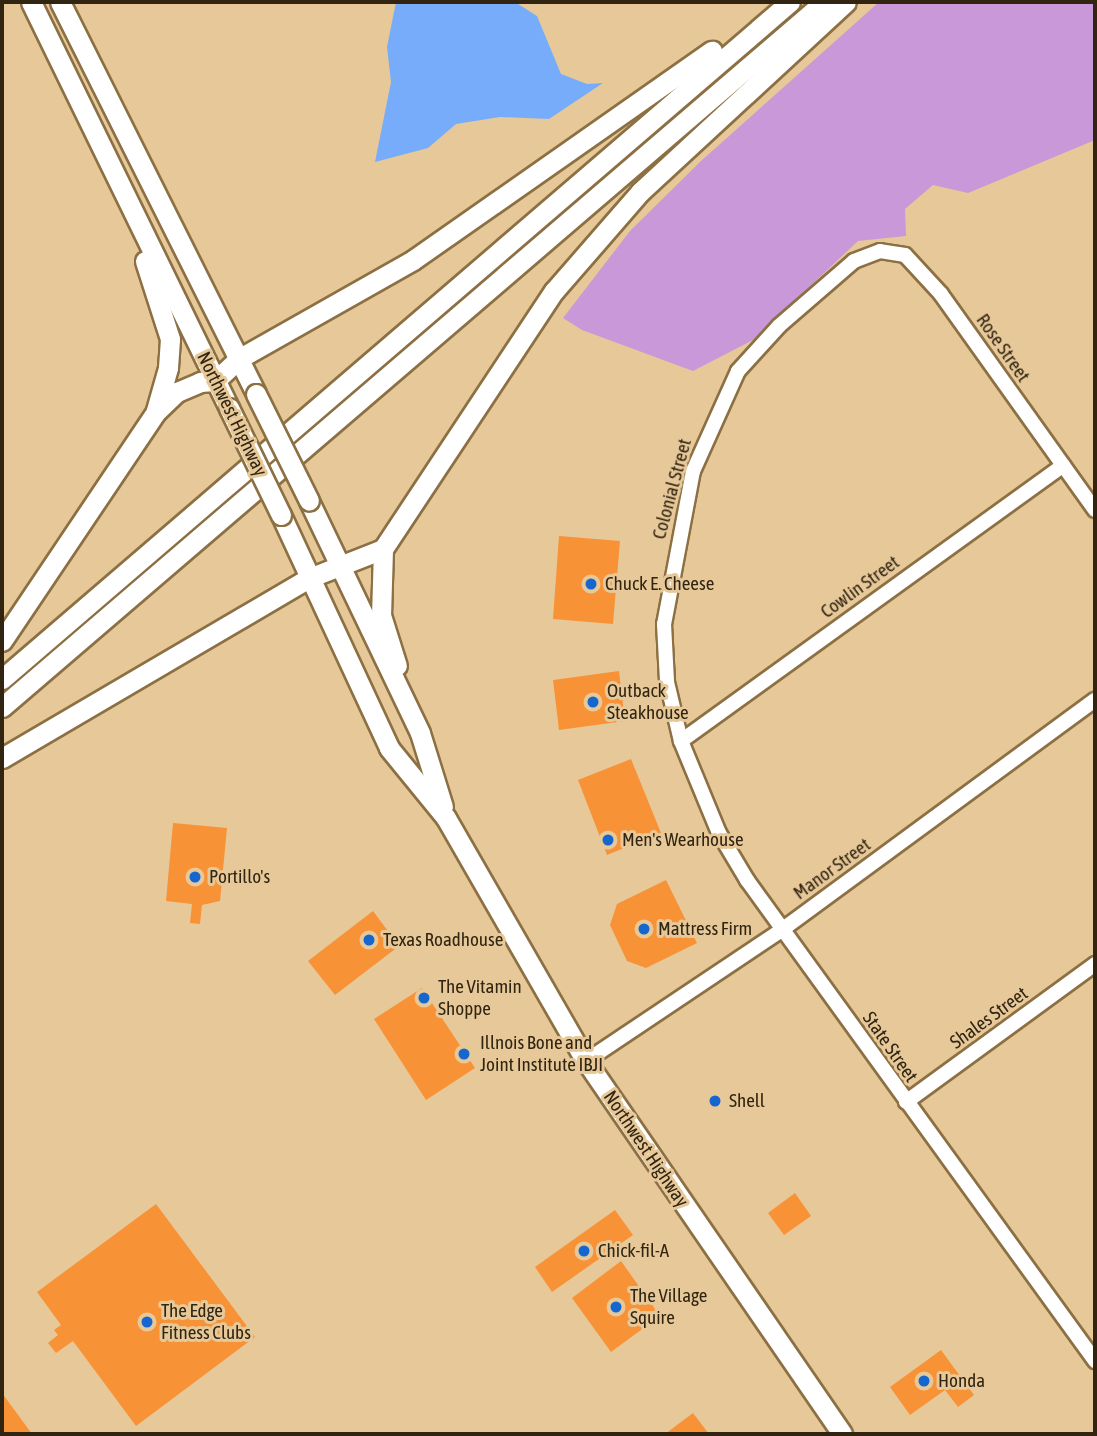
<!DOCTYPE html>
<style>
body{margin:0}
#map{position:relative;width:1097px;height:1436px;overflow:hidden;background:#e7c899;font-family:"Asap Condensed",sans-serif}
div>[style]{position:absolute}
.green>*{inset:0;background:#c998d8}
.water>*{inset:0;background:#77acfa}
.building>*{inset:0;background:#f89236}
.roads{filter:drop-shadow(2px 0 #8c7043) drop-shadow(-2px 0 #8c7043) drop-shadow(0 2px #8c7043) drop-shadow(0 -2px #8c7043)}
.minor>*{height:14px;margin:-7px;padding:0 7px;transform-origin:7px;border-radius:7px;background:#fff}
.major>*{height:19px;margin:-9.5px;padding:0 9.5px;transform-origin:9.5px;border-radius:9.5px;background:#fff}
.bridges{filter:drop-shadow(2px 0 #8c7043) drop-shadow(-2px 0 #8c7043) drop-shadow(0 2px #8c7043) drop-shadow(0 -2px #8c7043)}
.major-bridge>*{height:19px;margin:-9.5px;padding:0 9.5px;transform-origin:9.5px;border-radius:9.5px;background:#fff}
.dots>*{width:19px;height:19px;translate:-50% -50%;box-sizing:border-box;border:4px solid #e7c899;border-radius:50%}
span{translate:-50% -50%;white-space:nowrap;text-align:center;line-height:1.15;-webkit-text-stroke:6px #e7c899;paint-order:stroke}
.street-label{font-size:19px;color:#312512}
.poi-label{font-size:19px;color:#312512}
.left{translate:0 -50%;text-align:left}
.frame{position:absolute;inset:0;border:4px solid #312512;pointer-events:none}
</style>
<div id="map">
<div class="green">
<i style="clip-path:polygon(879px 2px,1095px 2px,1095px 140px,968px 193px,933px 185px,905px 209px,906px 236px,858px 241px,753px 340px,693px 371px,582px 330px,563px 318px,630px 231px,701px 161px)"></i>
</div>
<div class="water">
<i style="clip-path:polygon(396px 2px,515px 2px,537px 16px,561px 74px,587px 84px,603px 83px,549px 119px,500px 117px,456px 124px,428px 148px,375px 162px,391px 82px,387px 47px)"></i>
</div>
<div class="building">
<i style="clip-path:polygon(559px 536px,620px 541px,613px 624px,553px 619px)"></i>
<i style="clip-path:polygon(619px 671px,625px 721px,559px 730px,553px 680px)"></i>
<i style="clip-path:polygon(631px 759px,661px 833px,607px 855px,578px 780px)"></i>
<i style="clip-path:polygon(173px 823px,227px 828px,220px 901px,202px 905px,200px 924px,190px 923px,192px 904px,166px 901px)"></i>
<i style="clip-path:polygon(666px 880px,697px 943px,646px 968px,627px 961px,610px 925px,617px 904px)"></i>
<i style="clip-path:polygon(373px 911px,399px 946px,335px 995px,308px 961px)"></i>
<i style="clip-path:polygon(422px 988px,475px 1068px,426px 1100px,374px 1019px)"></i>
<i style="clip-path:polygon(795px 1193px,811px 1216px,784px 1235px,768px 1213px)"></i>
<i style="clip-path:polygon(156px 1204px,255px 1337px,136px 1426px,73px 1341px,56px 1353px,48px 1343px,58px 1335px,54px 1330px,61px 1325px,37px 1292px)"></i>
<i style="clip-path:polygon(615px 1210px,633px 1235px,552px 1292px,535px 1267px)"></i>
<i style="clip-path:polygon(621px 1261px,660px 1316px,611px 1352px,572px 1298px)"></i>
<i style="clip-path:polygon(941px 1350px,974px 1395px,958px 1407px,945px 1390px,910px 1415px,890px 1387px)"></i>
<i style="clip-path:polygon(2px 1393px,32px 1434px,2px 1434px)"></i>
<i style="clip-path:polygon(693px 1413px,709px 1434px,665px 1434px)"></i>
</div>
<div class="roads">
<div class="minor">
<i style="left:1095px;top:510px;width:265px;rotate:-125.5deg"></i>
<i style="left:941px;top:294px;width:53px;rotate:-132.7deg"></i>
<i style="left:905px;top:255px;width:25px;rotate:-171deg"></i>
<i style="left:880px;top:251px;width:28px;rotate:159deg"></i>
<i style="left:854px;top:261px;width:99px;rotate:139.1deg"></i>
<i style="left:779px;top:326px;width:61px;rotate:132.3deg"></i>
<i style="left:738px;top:371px;width:110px;rotate:114.2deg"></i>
<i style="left:693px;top:471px;width:156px;rotate:100.7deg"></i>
<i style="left:664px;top:624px;width:58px;rotate:87deg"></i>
<i style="left:667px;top:682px;width:61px;rotate:76.7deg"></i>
<i style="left:681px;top:741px;width:100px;rotate:67.6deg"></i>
<i style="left:719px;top:833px;width:55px;rotate:59.2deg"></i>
<i style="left:747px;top:880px;width:594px;rotate:54.11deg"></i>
<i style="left:681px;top:741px;width:471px;rotate:-35.8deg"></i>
<i style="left:586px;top:1061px;width:237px;rotate:-33.8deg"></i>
<i style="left:783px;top:929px;width:387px;rotate:-36.3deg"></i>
<i style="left:906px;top:1102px;width:234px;rotate:-36.1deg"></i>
</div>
<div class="major">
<i style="left:31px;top:2px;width:452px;rotate:64deg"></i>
<i style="left:60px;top:2px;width:438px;rotate:63.4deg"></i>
<i style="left:145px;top:261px;width:82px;rotate:72.2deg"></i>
<i style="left:170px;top:339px;width:29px;rotate:94deg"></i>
<i style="left:168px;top:368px;width:44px;rotate:105.9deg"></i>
<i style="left:309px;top:501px;width:257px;rotate:64.4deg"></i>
<i style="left:420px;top:733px;width:77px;rotate:72.7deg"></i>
<i style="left:281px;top:515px;width:257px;rotate:65.1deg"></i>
<i style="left:389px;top:748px;width:90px;rotate:50.8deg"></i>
<i style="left:446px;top:818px;width:280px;rotate:60.1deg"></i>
<i style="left:586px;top:1061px;width:452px;rotate:55.5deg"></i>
<i style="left:383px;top:549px;width:66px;rotate:91.7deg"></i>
<i style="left:381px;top:615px;width:53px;rotate:72.6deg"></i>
<i style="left:2px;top:641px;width:276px;rotate:-56.1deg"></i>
<i style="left:156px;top:412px;width:29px;rotate:-44deg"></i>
<i style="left:177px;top:392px;width:25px;rotate:-23deg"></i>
<i style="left:200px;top:382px;width:15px;rotate:-4deg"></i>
<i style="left:215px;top:381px;width:34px;rotate:-43deg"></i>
<i style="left:240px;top:358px;width:199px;rotate:-29.5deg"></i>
<i style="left:413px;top:260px;width:365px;rotate:-35deg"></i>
<i style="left:2px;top:679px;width:1039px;rotate:-40.67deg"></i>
<i style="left:2px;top:707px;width:1083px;rotate:-40.62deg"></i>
<i style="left:2px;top:758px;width:356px;rotate:-30.4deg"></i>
<i style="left:309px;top:578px;width:79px;rotate:-21.4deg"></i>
<i style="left:383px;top:549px;width:310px;rotate:-56.5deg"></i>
<i style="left:554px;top:291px;width:131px;rotate:-49deg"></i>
<i style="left:640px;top:192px;width:280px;rotate:-42.7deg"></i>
</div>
</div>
<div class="bridges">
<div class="major-bridge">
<i style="left:256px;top:394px;width:119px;rotate:63.6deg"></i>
<i style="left:229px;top:408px;width:119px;rotate:64.1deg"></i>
</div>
</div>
<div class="dots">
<i style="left:591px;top:584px;background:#1666d0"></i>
<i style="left:593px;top:702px;background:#1666d0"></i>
<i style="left:608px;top:840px;background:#1666d0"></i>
<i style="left:195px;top:877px;background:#1666d0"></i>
<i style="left:644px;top:929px;background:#1666d0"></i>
<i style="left:369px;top:940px;background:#1666d0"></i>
<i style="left:424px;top:998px;background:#1666d0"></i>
<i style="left:464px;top:1054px;background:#1666d0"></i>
<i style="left:715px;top:1101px;background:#1666d0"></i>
<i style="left:584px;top:1251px;background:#1666d0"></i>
<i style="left:616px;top:1307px;background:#1666d0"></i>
<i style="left:147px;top:1322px;background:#1666d0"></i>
<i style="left:924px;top:1381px;background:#1666d0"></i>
</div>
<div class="street-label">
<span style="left:1003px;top:348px;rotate:55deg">Rose Street</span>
<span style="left:232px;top:414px;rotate:64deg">Northwest Highway</span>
<span style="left:672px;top:489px;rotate:-75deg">Colonial Street</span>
<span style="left:860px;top:587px;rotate:-36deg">Cowlin Street</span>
<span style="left:832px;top:869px;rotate:-36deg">Manor Street</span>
<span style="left:989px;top:1018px;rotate:-36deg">Shales Street</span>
<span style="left:890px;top:1047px;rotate:55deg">State Street</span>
<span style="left:646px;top:1149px;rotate:56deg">Northwest Highway</span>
</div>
<div class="poi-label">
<span class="left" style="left:605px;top:584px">Chuck E. Cheese</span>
<span class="left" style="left:607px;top:702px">Outback<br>Steakhouse</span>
<span class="left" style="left:622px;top:840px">Men's Wearhouse</span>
<span class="left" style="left:209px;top:877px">Portillo's</span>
<span class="left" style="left:658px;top:929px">Mattress Firm</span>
<span class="left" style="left:383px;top:940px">Texas Roadhouse</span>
<span class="left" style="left:438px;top:998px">The Vitamin<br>Shoppe</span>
<span class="left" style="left:480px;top:1054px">Illnois Bone and<br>Joint Institute IBJI</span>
<span class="left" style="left:729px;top:1101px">Shell</span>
<span class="left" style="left:598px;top:1251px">Chick-fil-A</span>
<span class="left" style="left:630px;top:1307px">The Village<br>Squire</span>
<span class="left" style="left:161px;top:1322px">The Edge<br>Fitness Clubs</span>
<span class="left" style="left:938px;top:1381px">Honda</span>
</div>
<div class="frame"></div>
</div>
